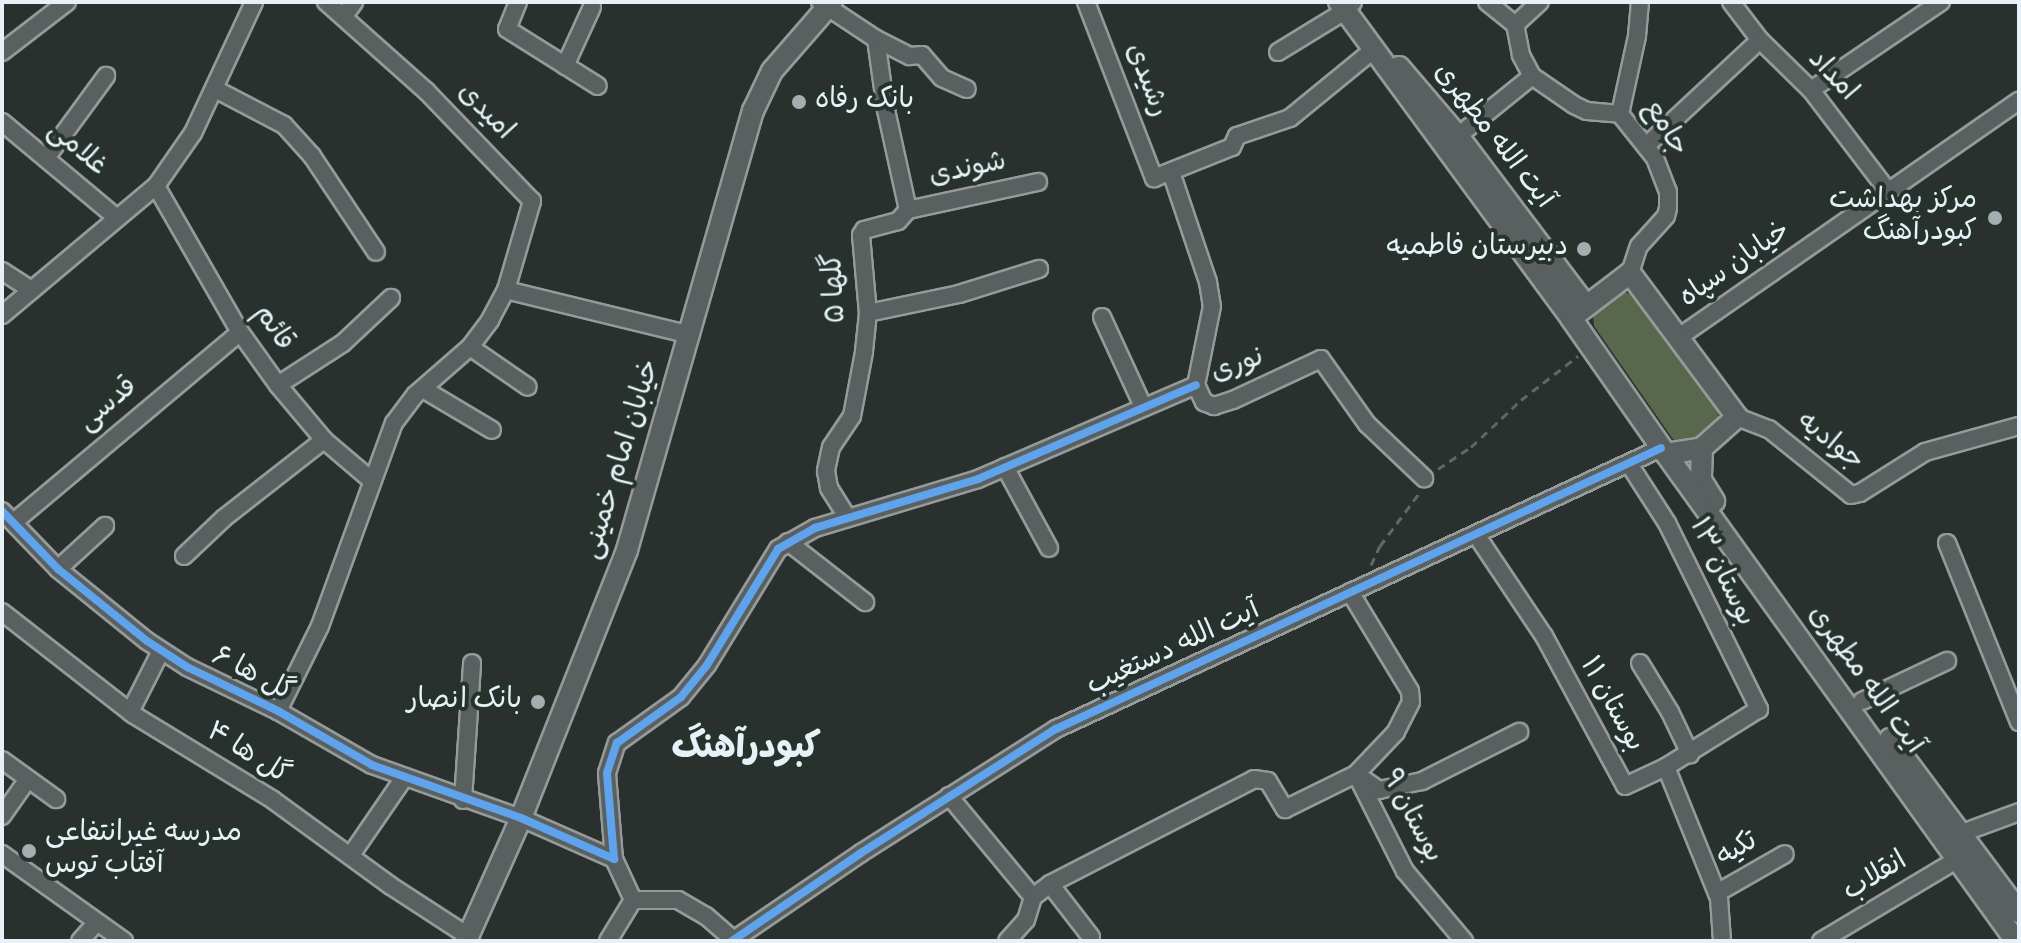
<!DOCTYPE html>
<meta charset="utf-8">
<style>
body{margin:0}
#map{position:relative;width:2021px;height:943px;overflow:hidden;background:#29302d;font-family:"Gochi Hand","Playpen Sans Arabic",sans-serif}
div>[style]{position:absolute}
.green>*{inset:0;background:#59674d}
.path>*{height:3px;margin-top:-1.5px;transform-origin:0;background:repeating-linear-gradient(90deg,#626665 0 8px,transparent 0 14px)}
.roads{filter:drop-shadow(2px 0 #959a9a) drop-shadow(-2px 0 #959a9a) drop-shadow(0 2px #959a9a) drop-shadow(0 -2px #959a9a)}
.minor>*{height:16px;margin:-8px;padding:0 8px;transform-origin:8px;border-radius:8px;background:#5a6060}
.major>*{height:20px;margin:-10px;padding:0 10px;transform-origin:10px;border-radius:10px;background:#5a6060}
.cycleway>*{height:8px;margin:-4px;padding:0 4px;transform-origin:4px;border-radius:4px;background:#60a3ed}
.dots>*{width:22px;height:22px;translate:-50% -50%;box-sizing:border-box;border:4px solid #26332d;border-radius:50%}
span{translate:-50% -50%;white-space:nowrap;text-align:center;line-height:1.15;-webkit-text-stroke:8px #26332d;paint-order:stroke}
.street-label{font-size:28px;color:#e8f1f8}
.poi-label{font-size:28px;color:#e8f1f8}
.left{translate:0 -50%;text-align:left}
.right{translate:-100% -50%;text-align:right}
.district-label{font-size:36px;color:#e8f1f8;font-weight:700}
.frame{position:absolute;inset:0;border:4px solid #e8f1f8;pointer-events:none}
</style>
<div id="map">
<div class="green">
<i style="clip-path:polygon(1622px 291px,1638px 297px,1718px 411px,1719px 421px,1690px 442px,1677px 443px,1672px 438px,1594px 326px,1593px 315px,1598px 309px)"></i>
</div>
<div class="path">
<i style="left:1438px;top:469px;width:40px;rotate:-34deg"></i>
<i style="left:1471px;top:447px;width:69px;rotate:-43.2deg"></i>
<i style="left:1521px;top:400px;width:72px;rotate:-37.7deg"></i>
<i style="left:1371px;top:565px;width:21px;rotate:-65deg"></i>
<i style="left:1380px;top:546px;width:67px;rotate:-53.5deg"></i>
</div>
<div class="roads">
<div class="minor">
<i style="left:518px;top:2px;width:29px;rotate:112deg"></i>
<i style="left:507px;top:29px;width:107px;rotate:32.1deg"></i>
<i style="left:820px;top:2px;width:67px;rotate:33.5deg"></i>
<i style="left:876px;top:39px;width:72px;rotate:82deg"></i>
<i style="left:886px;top:110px;width:102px;rotate:77.6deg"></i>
<i style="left:908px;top:210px;width:15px;rotate:132deg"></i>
<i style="left:898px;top:221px;width:35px;rotate:165deg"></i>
<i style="left:864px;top:230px;width:6px;rotate:121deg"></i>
<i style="left:861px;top:235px;width:78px;rotate:84.9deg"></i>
<i style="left:868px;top:313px;width:39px;rotate:96deg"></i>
<i style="left:864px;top:352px;width:65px;rotate:100.6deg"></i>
<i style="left:852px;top:416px;width:37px;rotate:124deg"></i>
<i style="left:831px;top:447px;width:25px;rotate:102deg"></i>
<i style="left:826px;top:471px;width:17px;rotate:80deg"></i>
<i style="left:829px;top:488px;width:31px;rotate:58deg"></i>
<i style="left:845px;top:514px;width:5px;rotate:112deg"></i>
<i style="left:1086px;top:2px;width:189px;rotate:68.9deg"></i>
<i style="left:1154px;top:178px;width:84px;rotate:-21.7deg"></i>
<i style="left:1232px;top:147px;width:12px;rotate:-66deg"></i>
<i style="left:1237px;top:136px;width:56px;rotate:-18.8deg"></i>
<i style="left:1290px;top:118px;width:107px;rotate:-39.3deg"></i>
<i style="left:1487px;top:2px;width:36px;rotate:39deg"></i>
<i style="left:1731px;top:2px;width:48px;rotate:52.7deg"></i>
<i style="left:1760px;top:40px;width:71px;rotate:44.4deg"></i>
<i style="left:1811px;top:90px;width:127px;rotate:52.7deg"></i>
<i style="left:344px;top:16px;width:17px;rotate:-54deg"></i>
<i style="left:876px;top:39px;width:38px;rotate:27deg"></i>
<i style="left:910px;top:56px;width:12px;rotate:-5deg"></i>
<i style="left:922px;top:55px;width:30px;rotate:49deg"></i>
<i style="left:942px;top:78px;width:27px;rotate:24deg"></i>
<i style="left:2px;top:52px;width:82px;rotate:-37.6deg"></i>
<i style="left:1278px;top:52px;width:79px;rotate:-31.5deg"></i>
<i style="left:1345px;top:11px;width:12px;rotate:-48deg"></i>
<i style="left:565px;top:66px;width:65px;rotate:-65.4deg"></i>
<i style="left:1532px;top:76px;width:24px;rotate:-118deg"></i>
<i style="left:1521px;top:55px;width:31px;rotate:-101deg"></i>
<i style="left:1515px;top:25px;width:34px;rotate:-43deg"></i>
<i style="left:215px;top:89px;width:78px;rotate:27.6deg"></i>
<i style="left:284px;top:125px;width:42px;rotate:47.9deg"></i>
<i style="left:312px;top:156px;width:115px;rotate:56.3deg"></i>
<i style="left:1811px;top:90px;width:157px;rotate:-34.1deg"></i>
<i style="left:2px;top:122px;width:150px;rotate:39.9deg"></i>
<i style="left:1458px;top:136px;width:95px;rotate:-39deg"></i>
<i style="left:1532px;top:76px;width:51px;rotate:34.6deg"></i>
<i style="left:1574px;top:105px;width:14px;rotate:25deg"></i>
<i style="left:1587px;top:111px;width:33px;rotate:5deg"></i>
<i style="left:1647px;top:145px;width:154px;rotate:-42.9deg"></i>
<i style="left:46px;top:158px;width:102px;rotate:-53.8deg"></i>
<i style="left:1171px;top:172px;width:116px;rotate:71.4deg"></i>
<i style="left:1208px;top:282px;width:24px;rotate:81deg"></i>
<i style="left:1212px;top:306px;width:81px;rotate:101.4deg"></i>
<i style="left:1196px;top:385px;width:19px;rotate:65deg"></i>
<i style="left:1204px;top:402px;width:11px;rotate:22deg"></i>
<i style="left:1214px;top:406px;width:20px;rotate:-18deg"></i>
<i style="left:1233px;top:400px;width:97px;rotate:-25deg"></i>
<i style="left:1321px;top:359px;width:80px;rotate:54.7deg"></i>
<i style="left:1367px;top:424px;width:79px;rotate:43.5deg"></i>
<i style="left:156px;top:186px;width:168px;rotate:60.1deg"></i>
<i style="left:240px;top:332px;width:65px;rotate:54.4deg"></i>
<i style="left:278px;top:385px;width:72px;rotate:50.1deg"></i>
<i style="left:324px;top:440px;width:62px;rotate:40.4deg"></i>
<i style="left:908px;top:210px;width:133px;rotate:-12.2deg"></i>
<i style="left:2px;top:271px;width:35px;rotate:33deg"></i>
<i style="left:1630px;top:273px;width:28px;rotate:-72deg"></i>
<i style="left:1639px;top:246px;width:40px;rotate:-48deg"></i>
<i style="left:1666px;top:216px;width:8px;rotate:-76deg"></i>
<i style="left:1668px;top:208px;width:16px;rotate:-90deg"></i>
<i style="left:1668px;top:192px;width:36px;rotate:-111deg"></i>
<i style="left:1655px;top:158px;width:56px;rotate:-128.5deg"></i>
<i style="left:1620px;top:114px;width:80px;rotate:-77.7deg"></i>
<i style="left:1637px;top:36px;width:34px;rotate:-85deg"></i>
<i style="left:506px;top:290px;width:190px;rotate:13.7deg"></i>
<i style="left:868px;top:313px;width:93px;rotate:-11.8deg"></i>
<i style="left:959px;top:294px;width:84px;rotate:-17.4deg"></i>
<i style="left:2px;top:315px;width:201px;rotate:-40deg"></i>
<i style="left:156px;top:186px;width:65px;rotate:-55.1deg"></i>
<i style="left:193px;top:133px;width:145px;rotate:-65deg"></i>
<i style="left:1102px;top:317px;width:98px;rotate:65.3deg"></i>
<i style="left:1679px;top:337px;width:414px;rotate:-34.8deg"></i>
<i style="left:470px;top:347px;width:70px;rotate:34.6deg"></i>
<i style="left:278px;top:385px;width:77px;rotate:-32.9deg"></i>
<i style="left:343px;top:343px;width:66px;rotate:-43.2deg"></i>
<i style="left:423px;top:389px;width:80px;rotate:30.7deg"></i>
<i style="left:1737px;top:417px;width:34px;rotate:21deg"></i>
<i style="left:1769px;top:429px;width:105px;rotate:38.8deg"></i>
<i style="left:1851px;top:495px;width:9px;rotate:-13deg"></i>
<i style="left:1860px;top:493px;width:77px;rotate:-32.2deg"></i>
<i style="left:1925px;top:452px;width:98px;rotate:-15.5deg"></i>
<i style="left:1629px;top:464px;width:70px;rotate:57.2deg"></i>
<i style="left:1667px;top:523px;width:208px;rotate:63.7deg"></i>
<i style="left:1759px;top:709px;width:110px;rotate:148.1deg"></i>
<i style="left:1005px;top:467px;width:92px;rotate:61.5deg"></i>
<i style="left:2px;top:511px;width:81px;rotate:46deg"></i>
<i style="left:58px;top:569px;width:114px;rotate:39deg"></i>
<i style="left:147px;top:641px;width:48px;rotate:33deg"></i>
<i style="left:187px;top:667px;width:101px;rotate:25.8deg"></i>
<i style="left:278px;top:711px;width:108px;rotate:29.9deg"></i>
<i style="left:372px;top:765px;width:158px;rotate:19.6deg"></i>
<i style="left:521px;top:818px;width:102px;rotate:23.8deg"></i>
<i style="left:614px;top:859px;width:86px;rotate:-94.7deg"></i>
<i style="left:607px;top:773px;width:32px;rotate:-72deg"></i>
<i style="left:617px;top:743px;width:79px;rotate:-35.7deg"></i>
<i style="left:681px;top:697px;width:41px;rotate:-50.9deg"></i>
<i style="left:707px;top:665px;width:136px;rotate:-58.5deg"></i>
<i style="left:778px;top:549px;width:43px;rotate:-29.6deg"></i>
<i style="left:815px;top:528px;width:170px;rotate:-16.7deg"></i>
<i style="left:978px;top:479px;width:237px;rotate:-23.3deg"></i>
<i style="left:15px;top:521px;width:294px;rotate:-40deg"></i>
<i style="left:1477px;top:536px;width:120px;rotate:56.2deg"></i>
<i style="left:1544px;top:636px;width:170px;rotate:61.6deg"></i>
<i style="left:1625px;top:786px;width:45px;rotate:-24.9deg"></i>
<i style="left:1666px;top:767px;width:141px;rotate:68deg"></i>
<i style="left:1719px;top:898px;width:43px;rotate:86deg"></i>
<i style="left:788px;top:542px;width:98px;rotate:37.9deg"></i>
<i style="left:1947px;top:543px;width:193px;rotate:68.1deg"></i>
<i style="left:184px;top:556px;width:55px;rotate:-43.5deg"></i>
<i style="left:224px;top:518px;width:127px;rotate:-38deg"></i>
<i style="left:58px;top:569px;width:64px;rotate:-42.5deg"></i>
<i style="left:1350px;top:592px;width:116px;rotate:58.8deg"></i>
<i style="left:1410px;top:691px;width:11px;rotate:85deg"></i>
<i style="left:1411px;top:702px;width:34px;rotate:117deg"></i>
<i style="left:1396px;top:732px;width:58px;rotate:133.6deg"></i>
<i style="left:1356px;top:774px;width:109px;rotate:63.2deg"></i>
<i style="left:1405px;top:871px;width:92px;rotate:49.9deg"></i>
<i style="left:2px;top:612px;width:167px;rotate:38deg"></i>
<i style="left:134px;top:715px;width:163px;rotate:31.4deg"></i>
<i style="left:273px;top:800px;width:146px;rotate:36.1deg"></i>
<i style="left:391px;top:886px;width:92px;rotate:33deg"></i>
<i style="left:1640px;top:663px;width:57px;rotate:58.5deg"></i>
<i style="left:1670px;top:712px;width:47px;rotate:64.5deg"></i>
<i style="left:1862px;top:701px;width:94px;rotate:-25.2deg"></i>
<i style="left:278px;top:711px;width:95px;rotate:-63.7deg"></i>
<i style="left:320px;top:626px;width:216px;rotate:-70deg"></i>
<i style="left:394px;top:423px;width:35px;rotate:-53deg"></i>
<i style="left:415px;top:395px;width:73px;rotate:-41.1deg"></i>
<i style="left:470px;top:347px;width:34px;rotate:-53deg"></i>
<i style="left:490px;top:320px;width:34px;rotate:-62deg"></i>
<i style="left:506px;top:290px;width:93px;rotate:-73.7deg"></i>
<i style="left:532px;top:201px;width:153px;rotate:-133.9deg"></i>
<i style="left:426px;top:91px;width:134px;rotate:-138.3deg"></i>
<i style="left:130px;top:712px;width:68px;rotate:-63.1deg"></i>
<i style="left:2px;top:760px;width:67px;rotate:35.8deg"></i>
<i style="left:949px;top:796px;width:131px;rotate:50.3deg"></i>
<i style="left:463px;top:800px;width:137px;rotate:-86.2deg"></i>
<i style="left:2px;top:816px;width:45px;rotate:-54.9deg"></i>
<i style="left:1962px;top:833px;width:61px;rotate:-20.2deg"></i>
<i style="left:2px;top:854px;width:150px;rotate:35.5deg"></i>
<i style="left:351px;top:855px;width:93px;rotate:-55.5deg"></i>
<i style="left:1050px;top:884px;width:67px;rotate:52.3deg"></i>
<i style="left:1717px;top:893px;width:78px;rotate:-29.8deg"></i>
<i style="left:633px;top:900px;width:45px"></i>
<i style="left:678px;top:900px;width:32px;rotate:30deg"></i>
<i style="left:706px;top:916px;width:37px;rotate:41deg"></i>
<i style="left:80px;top:941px;width:25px;rotate:-48deg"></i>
<i style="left:608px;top:941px;width:48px;rotate:-58.6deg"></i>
<i style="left:633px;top:900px;width:45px;rotate:-114.9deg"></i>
<i style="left:732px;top:941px;width:156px;rotate:-34.3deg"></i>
<i style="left:861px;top:853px;width:231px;rotate:-32.5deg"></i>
<i style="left:1056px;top:729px;width:667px;rotate:-24.91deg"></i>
<i style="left:1007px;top:941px;width:28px;rotate:-48deg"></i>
<i style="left:1026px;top:920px;width:24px;rotate:-73deg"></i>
<i style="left:1033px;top:897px;width:21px;rotate:-37deg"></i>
<i style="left:1050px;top:884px;width:229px;rotate:-27.2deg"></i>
<i style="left:1254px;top:779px;width:14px;rotate:8deg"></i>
<i style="left:1268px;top:781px;width:33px;rotate:59deg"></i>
<i style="left:1285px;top:809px;width:79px;rotate:-26.2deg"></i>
<i style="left:1356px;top:774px;width:28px;rotate:35deg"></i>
<i style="left:1379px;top:790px;width:44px;rotate:-11.8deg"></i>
<i style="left:1422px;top:781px;width:109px;rotate:-26.8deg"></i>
<i style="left:1821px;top:941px;width:160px;rotate:-30.9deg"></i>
</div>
<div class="major">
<i style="left:1339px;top:2px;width:392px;rotate:53.7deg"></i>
<i style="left:1571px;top:318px;width:166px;rotate:55.1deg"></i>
<i style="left:1666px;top:454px;width:36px;rotate:-9deg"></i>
<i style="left:1702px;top:448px;width:47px;rotate:-41.5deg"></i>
<i style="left:1737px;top:417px;width:179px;rotate:-126.6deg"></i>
<i style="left:1630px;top:273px;width:74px;rotate:142.7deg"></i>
<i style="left:1399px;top:67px;width:91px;rotate:49.5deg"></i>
<i style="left:1458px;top:136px;width:213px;rotate:53deg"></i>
<i style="left:1702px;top:448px;width:32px;rotate:92deg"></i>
<i style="left:1701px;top:480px;width:25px;rotate:58deg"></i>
<i style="left:1666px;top:454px;width:600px;rotate:54.3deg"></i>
<i style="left:1890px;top:739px;width:216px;rotate:53.3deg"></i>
<i style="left:466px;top:941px;width:135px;rotate:-65.9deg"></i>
<i style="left:521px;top:818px;width:288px;rotate:-68.4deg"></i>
<i style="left:627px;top:550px;width:457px;rotate:-74deg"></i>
<i style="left:753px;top:111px;width:44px;rotate:-64.6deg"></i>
<i style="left:772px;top:71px;width:91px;rotate:-49deg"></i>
</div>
</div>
<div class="cycleway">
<i style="left:2px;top:511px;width:81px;rotate:46deg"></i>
<i style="left:58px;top:569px;width:114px;rotate:39deg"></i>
<i style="left:147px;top:641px;width:48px;rotate:33deg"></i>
<i style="left:187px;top:667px;width:101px;rotate:25.8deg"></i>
<i style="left:278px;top:711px;width:108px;rotate:29.9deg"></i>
<i style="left:372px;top:765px;width:158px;rotate:19.6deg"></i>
<i style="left:521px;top:818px;width:102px;rotate:23.8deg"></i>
<i style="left:614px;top:859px;width:86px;rotate:-94.7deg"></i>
<i style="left:607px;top:773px;width:32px;rotate:-72deg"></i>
<i style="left:617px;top:743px;width:79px;rotate:-35.7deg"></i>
<i style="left:681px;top:697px;width:41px;rotate:-50.9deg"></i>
<i style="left:707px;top:665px;width:136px;rotate:-58.5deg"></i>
<i style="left:778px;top:549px;width:43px;rotate:-29.6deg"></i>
<i style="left:815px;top:528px;width:170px;rotate:-16.7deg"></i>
<i style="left:978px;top:479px;width:237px;rotate:-23.3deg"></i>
<i style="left:732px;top:941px;width:156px;rotate:-34.3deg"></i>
<i style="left:861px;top:853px;width:231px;rotate:-32.5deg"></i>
<i style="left:1056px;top:729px;width:667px;rotate:-24.91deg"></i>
</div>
<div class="dots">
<i style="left:799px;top:102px;background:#a5adb1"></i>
<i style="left:1995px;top:218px;background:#a5adb1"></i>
<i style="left:1584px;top:249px;background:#a5adb1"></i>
<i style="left:538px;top:702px;background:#a5adb1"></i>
<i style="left:29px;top:851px;background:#a5adb1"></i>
</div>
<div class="street-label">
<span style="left:1831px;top:77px;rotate:47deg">امداد</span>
<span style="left:1145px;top:81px;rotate:69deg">رشیدی</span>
<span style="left:484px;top:113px;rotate:46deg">امیدی</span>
<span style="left:1664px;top:129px;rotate:59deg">جامع</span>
<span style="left:1492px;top:137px;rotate:52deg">آیت الله مطهری</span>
<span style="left:76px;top:150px;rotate:40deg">غلامی</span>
<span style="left:968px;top:171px;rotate:-12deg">شوندی</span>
<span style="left:1736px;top:266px;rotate:-35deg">خیابان سپاه</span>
<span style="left:837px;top:288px;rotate:-93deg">گلها ۵</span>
<span style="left:272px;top:329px;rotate:56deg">قائم</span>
<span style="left:1238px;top:367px;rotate:-20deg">نوری</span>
<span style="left:109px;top:406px;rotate:-40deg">قدسی</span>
<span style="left:1829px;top:443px;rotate:38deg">جوادیه</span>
<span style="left:623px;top:460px;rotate:-73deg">خیابان امام خمینی</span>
<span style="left:1720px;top:573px;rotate:64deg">بوستان ۱۳</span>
<span style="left:1174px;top:650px;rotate:-25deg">آیت الله دستغیب</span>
<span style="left:252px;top:676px;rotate:27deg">گل ها ۶</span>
<span style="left:1864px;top:681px;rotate:54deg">آیت الله مطهری</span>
<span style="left:1610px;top:705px;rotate:61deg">بوستان ۱۱</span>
<span style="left:247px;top:755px;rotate:32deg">گل ها ۴</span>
<span style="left:1410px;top:817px;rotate:62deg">بوستان ۹</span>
<span style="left:1738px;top:851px;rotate:-30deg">تکیه</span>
<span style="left:1876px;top:878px;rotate:-31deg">انقلاب</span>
</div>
<div class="poi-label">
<span class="left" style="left:815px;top:102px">بانک رفاه</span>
<span class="right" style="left:1977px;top:218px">مرکز بهداشت<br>کبودرآهنگ</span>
<span class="right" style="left:1568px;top:249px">دبیرستان فاطمیه</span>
<span class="right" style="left:522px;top:702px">بانک انصار</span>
<span class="left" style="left:45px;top:851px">مدرسه غیرانتفاعی<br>آفتاب توس</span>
</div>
<div class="district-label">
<span style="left:746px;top:751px">کبودرآهنگ</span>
</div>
<div class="frame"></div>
</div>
